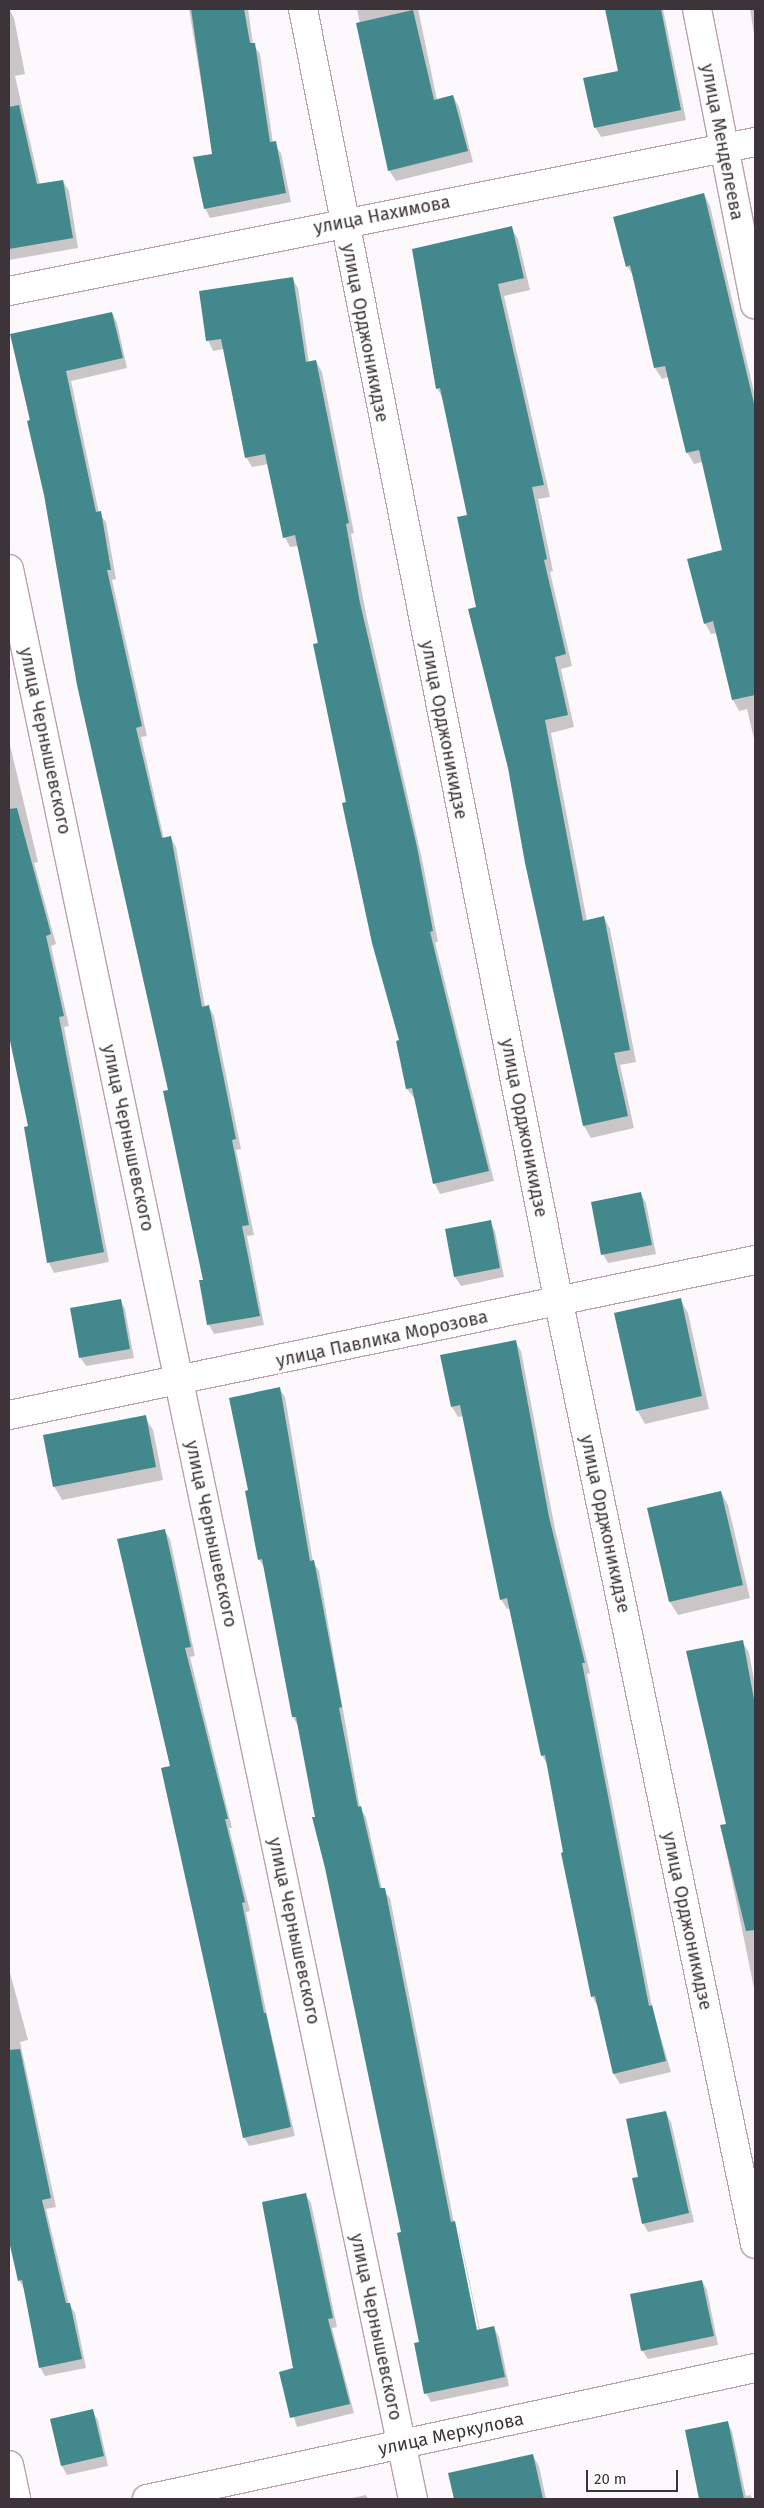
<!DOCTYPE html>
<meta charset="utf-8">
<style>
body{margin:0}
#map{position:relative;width:764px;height:2508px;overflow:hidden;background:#fdf8fb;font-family:"Fira Sans",sans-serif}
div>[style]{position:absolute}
.shadow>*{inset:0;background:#0003}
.building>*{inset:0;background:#43888c}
.roads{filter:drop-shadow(1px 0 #b8a1af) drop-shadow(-1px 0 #b8a1af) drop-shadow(0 1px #b8a1af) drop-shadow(0 -1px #b8a1af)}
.minor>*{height:28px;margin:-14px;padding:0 14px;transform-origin:14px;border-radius:14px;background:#fff}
span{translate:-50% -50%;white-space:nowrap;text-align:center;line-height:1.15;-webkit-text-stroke:5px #fff;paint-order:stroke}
.street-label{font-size:18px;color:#3d343a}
.frame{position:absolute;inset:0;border:10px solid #3d343a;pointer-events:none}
.scale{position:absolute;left:586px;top:2470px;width:92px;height:22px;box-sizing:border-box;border:2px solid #3d343a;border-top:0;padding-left:6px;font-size:15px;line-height:18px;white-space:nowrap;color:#3d343a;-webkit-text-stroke:4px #fff;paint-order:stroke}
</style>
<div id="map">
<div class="shadow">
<i style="clip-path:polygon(9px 9px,14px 18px,25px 74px,15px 76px,40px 185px,63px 181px,69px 191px,78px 248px,9px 260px)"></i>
<i style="clip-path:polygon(189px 9px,248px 9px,253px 44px,260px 54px,273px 143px,281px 153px,291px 202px,210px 218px,205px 208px,213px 155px)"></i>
<i style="clip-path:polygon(357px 9px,418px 9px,437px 100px,453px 96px,459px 107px,473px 162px,396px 181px,389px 170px,376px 115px,378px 114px)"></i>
<i style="clip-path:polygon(606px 9px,663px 9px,686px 120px,601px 137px,595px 127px,620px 72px)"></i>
<i style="clip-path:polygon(750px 9px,755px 9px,755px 40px)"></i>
<i style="clip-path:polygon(704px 194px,710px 206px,755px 396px,755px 743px,747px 709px,739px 711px,733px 700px,717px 633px,711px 634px,705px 623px,724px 551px,703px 462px,694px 464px,687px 452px,669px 377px,662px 379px,655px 368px,634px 277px,627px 266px)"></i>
<i style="clip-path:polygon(511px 227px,518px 239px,530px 290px,504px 296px,550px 497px,538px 499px,553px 571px,550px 572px,572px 666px,561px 669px,574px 727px,551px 733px,587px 921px,604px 917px,610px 929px,636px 1062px,620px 1065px,634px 1128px,591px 1138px,584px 1126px,477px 608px,468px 516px,444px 400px,437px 388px)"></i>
<i style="clip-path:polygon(292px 278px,298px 288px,309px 363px,316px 361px,322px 372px,354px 533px,351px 534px,366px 614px,422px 859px,438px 942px,435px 942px,494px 1181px,440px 1194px,435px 1184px,415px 1099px,407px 1089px,397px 1042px,400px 1041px,348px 803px,299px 546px,290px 547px,285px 537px,268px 464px,252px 467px,246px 457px,224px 349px,213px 351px,208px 340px)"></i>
<i style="clip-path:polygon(112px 313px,117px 323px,127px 368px,71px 381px,99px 513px,106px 522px,116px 579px,112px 580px,147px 736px,141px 737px,164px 839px,171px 838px,176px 847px,205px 1007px,209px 1007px,214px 1016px,241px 1149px,236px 1150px,254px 1235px,247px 1236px,264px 1325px,214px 1334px,209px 1325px,200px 1281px,204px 1281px,169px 1091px,12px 335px)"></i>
<i style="clip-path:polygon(9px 741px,38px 862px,34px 863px,56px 944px,51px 946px,69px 1026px,64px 1027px,109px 1262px,54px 1273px,49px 1263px,26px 1128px,30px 1127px,9px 1032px)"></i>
<i style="clip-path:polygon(641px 1194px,646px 1203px,656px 1254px,608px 1263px,603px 1254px)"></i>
<i style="clip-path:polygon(490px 1222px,495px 1231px,504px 1277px,461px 1286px,455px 1277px,446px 1230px)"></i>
<i style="clip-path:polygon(680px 1299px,688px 1313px,709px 1409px,645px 1424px,637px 1410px)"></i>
<i style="clip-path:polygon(120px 1300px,125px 1309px,134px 1358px,86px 1366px,80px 1357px)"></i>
<i style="clip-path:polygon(515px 1341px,521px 1351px,555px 1529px,590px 1673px,587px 1674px,652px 2007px,671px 2072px,620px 2084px,614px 2074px,598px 2007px,592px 1996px,548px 1766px,542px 1755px,511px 1608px,507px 1609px,501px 1599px,464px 1416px,458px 1417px,452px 1407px,441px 1356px)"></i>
<i style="clip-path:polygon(evenodd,279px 1388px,285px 1397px,313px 1562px,319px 1571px,360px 1808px,366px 1817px,382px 1889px,390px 1898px,454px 2223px,459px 2232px,480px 2330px,494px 2327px,499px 2337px,509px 2386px,431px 2402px,426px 2393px,421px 2343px,402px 2233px,298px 1726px,293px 1717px,265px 1569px,259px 1559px,250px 1491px,279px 1388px,454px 2227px,458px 2230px,480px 2335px,477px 2336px,454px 2227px)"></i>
<i style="clip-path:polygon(145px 1417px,153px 1430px,163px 1480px,62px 1500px,54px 1486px)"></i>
<i style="clip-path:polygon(721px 1492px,728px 1505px,750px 1598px,678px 1615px,670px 1602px)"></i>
<i style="clip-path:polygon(164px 1530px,170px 1539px,195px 1656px,190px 1657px,232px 1828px,229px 1828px,250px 1911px,246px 1912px,267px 2016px,295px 2136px,249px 2146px,244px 2137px,171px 1767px)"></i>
<i style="clip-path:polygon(742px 1641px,749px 1653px,755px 1685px,755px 1993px,721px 1826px,728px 1825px)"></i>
<i style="clip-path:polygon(9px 1969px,28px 2040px,20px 2042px,56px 2207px,46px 2209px,69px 2304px,75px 2313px,86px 2368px,45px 2376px,40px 2367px,24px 2289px,19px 2280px,9px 2235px)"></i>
<i style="clip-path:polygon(666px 2113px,671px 2122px,694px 2222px,648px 2232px,643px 2223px,639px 2178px)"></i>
<i style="clip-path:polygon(305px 2194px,311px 2203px,337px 2327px,332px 2328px,354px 2413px,297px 2427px,280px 2373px,295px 2369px)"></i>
<i style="clip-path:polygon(702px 2281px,707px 2290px,718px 2345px,648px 2359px,642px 2350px)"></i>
<i style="clip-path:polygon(92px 2411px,98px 2420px,108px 2466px,67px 2475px,62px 2466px,52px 2420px)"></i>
<i style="clip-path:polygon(727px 2422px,732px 2431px,746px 2496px,750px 2495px,753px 2499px,705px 2499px,701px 2480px)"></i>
<i style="clip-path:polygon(533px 2456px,539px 2466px,546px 2499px,455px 2499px,450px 2474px)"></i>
<i style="clip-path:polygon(366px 2495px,368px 2499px,347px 2499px)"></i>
</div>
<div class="building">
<i style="clip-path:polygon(191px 9px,244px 9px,250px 43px,255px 43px,270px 142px,276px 141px,286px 193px,204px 209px,193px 157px,212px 154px)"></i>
<i style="clip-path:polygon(605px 9px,661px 9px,681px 110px,594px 128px,583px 78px,618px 71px)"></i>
<i style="clip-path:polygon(413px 10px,434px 100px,453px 95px,468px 151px,388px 171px,356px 23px)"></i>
<i style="clip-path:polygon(19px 105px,37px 184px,63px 180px,73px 238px,9px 249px,9px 107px)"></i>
<i style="clip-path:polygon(704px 193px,755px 408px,755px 695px,732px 700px,713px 621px,704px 624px,687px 559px,722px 550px,699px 450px,686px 453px,665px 366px,654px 368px,630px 265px,626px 267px,613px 217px)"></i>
<i style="clip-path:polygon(512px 226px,524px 278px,498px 284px,544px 485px,532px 487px,547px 559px,544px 560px,566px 654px,555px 657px,568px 715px,545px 720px,583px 921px,604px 916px,630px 1050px,614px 1053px,628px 1116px,583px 1126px,525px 863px,508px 768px,468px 609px,476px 607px,457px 517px,467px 515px,440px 388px,436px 389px,412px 249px)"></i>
<i style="clip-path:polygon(293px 277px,306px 362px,316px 360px,349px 523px,346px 524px,360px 603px,417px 847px,433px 931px,430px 932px,489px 1171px,433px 1184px,412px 1088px,406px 1089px,396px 1041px,399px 1040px,372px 943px,342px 803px,346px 802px,313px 644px,318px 643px,295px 535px,283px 538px,265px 454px,245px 458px,221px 339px,206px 341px,199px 291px)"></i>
<i style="clip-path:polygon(112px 312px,123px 358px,66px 371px,96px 512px,101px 511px,111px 570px,107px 570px,142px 726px,136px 728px,162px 838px,171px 836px,202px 1007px,209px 1005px,236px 1139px,232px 1140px,249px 1225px,242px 1226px,260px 1316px,207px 1325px,199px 1280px,203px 1280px,163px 1091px,168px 1090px,77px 685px,44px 495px,27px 421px,30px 420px,10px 334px)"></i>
<i style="clip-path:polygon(17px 808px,51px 934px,46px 936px,64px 1016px,59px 1017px,104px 1252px,47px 1263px,24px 1127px,28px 1126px,9px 1036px,9px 809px)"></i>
<i style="clip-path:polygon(641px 1192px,652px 1245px,601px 1255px,591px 1202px)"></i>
<i style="clip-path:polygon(491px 1220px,500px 1268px,454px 1277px,445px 1229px)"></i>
<i style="clip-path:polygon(681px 1298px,702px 1396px,636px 1411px,614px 1313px)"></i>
<i style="clip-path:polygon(121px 1299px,130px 1349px,79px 1358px,70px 1308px)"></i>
<i style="clip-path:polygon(516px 1340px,549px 1517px,585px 1663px,582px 1663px,649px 2006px,652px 2005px,666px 2061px,613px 2074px,595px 1996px,591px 1997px,561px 1853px,563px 1852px,545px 1755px,541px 1756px,507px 1598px,500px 1600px,460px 1405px,451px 1407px,440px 1355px)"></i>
<i style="clip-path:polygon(280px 1387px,310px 1561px,314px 1560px,342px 1707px,339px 1708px,358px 1807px,361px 1806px,380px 1888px,385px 1888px,451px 2222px,455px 2221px,477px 2330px,494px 2326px,505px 2377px,424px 2394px,414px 2343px,419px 2342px,397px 2233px,401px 2232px,325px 1868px,312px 1817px,315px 1817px,296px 1717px,292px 1717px,262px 1559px,258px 1560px,245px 1491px,248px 1490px,229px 1398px)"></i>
<i style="clip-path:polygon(146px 1415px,156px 1467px,53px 1487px,43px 1435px)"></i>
<i style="clip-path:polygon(721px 1491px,743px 1585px,669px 1602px,647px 1508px)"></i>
<i style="clip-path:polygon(165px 1529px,191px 1647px,185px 1648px,228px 1819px,225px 1819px,245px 1902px,242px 1903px,264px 2013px,266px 2013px,291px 2127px,243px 2138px,161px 1768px,170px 1766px,117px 1539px)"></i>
<i style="clip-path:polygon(743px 1640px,755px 1705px,755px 1930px,746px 1931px,720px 1825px,726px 1824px,686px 1651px)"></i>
<i style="clip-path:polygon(20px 2049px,51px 2198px,42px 2200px,66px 2303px,70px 2303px,82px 2359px,39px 2368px,22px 2280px,18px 2281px,9px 2241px,9px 2050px)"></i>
<i style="clip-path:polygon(666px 2111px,689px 2213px,642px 2224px,632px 2178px,638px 2177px,626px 2119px)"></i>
<i style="clip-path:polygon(306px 2193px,333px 2318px,328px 2319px,350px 2404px,290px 2418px,279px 2372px,293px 2368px,262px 2202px)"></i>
<i style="clip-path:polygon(702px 2280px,714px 2336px,641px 2351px,630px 2294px)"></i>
<i style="clip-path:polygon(93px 2409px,104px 2456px,61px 2466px,50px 2419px)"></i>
<i style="clip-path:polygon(728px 2421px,744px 2499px,699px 2499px,685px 2430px)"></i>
<i style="clip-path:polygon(533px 2454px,543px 2499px,454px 2499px,448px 2473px)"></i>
</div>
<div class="roads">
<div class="minor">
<i style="left:303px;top:9px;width:1319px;rotate:78.81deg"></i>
<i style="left:559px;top:1303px;width:961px;rotate:78.23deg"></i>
<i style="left:697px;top:9px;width:301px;rotate:78.9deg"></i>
<i style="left:9px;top:291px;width:761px;rotate:-11.3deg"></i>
<i style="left:9px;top:569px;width:1972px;rotate:78.18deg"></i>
<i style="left:9px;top:1415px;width:762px;rotate:-11.74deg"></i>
<i style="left:9px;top:2465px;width:35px;rotate:78deg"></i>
<i style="left:147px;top:2499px;width:622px;rotate:-12.16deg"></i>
</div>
</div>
<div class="street-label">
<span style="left:722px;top:142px;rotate:79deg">улица Менделеева</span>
<span style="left:382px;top:215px;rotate:-11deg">улица Нахимова</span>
<span style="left:365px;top:333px;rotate:79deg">улица Орджоникидзе</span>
<span style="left:444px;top:730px;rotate:79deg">улица Орджоникидзе</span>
<span style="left:45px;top:741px;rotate:78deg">улица Чернышевского</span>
<span style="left:524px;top:1128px;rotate:79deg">улица Орджоникидзе</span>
<span style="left:128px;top:1138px;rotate:78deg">улица Чернышевского</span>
<span style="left:382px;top:1339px;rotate:-12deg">улица Павлика Морозова</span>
<span style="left:605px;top:1524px;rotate:78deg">улица Орджоникидзе</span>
<span style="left:211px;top:1534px;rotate:78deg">улица Чернышевского</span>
<span style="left:687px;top:1921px;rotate:78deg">улица Орджоникидзе</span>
<span style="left:294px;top:1931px;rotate:78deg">улица Чернышевского</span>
<span style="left:376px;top:2327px;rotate:78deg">улица Чернышевского</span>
<span style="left:451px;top:2434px;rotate:-12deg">улица Меркулова</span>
</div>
<div class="frame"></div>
<div class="scale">20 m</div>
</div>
